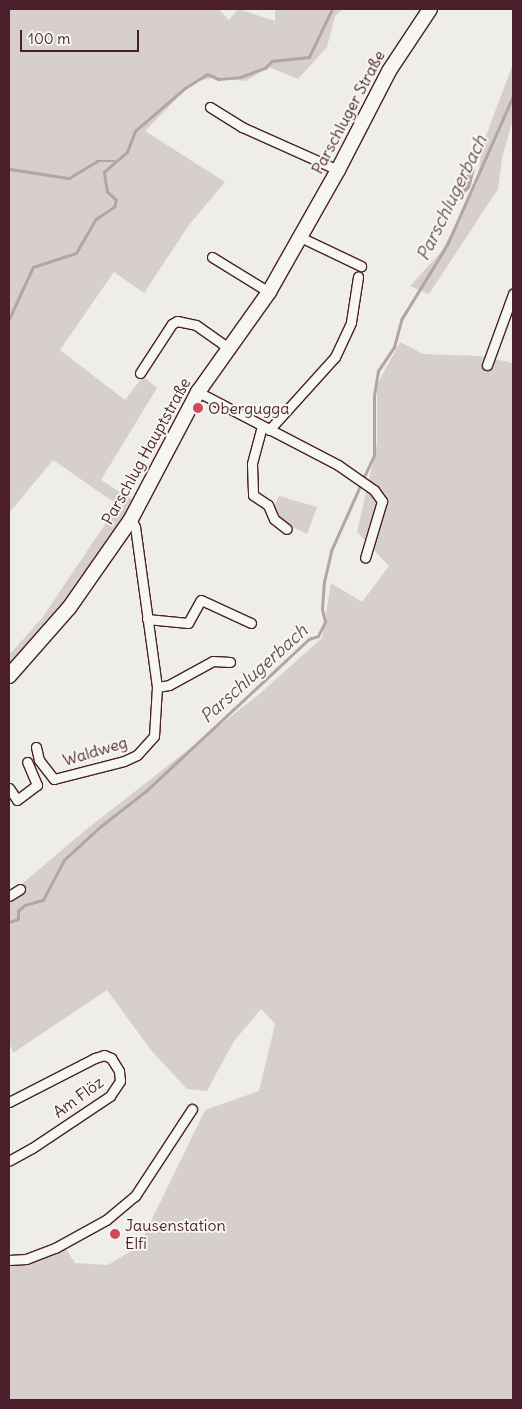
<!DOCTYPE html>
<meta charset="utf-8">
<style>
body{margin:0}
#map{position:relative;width:522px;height:1409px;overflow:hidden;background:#efedea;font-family:Delius,sans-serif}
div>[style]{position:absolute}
.green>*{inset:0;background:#d7cfce}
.water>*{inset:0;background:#b4a4a5}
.stream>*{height:2.5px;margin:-1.25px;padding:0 1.25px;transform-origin:1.25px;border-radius:1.25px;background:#b4a4a5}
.roads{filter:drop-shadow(1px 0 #4a1f2b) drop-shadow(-1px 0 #4a1f2b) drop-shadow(0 1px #4a1f2b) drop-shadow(0 -1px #4a1f2b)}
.minor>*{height:9px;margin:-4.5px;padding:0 4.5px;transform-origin:4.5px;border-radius:4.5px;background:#f6f6f2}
.secondary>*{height:14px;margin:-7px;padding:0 7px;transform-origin:7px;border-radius:7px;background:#f6f6f2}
.dots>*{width:14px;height:14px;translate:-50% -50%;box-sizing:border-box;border:2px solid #f6f6f2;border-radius:50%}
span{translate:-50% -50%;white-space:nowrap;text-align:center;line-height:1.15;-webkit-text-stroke:4px #f6f6f2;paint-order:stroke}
.street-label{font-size:16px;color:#4a1f2b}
.poi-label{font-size:16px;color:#4a1f2b}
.left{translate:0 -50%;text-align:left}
.water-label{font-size:18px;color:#6f4e56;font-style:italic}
.frame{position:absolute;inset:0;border:10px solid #4a1f2b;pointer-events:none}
.scale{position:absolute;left:20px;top:30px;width:119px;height:22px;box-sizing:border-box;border:2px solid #4a1f2b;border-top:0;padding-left:6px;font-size:15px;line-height:18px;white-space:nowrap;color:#4a1f2b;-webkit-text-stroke:4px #f6f6f2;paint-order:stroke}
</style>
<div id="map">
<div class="green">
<i style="clip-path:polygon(9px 9px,219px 9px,229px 20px,238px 9px,275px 21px,275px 9px,343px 9px,335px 16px,327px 47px,298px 79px,269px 67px,246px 81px,212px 78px,193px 82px,145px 131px,225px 182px,189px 225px,144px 293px,114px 272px,60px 350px,125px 400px,143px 376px,157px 388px,101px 480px,136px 502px,64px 609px,9px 672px,9px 655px,42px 618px,118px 505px,53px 460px,9px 513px)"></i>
<i style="clip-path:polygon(513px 64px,513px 119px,502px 158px,498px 189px,429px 294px,410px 286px,441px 252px,477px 184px,482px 146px)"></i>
<i style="clip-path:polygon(400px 342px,423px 354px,480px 356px,513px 363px,513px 1400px,9px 1400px,9px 1267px,66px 1249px,75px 1263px,108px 1265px,139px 1246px,205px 1110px,259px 1091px,275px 1024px,261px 1009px,234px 1041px,207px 1091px,187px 1089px,150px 1049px,107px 990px,13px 1053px,9px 1042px,9px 895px,83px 832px,257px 696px,322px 638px,331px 583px,362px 602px,389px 566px,357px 532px,377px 444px,377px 385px)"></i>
<i style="clip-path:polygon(279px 496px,317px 507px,307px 534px,282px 522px,274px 506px)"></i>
</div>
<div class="water">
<i style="clip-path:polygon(475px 169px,470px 188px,458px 200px,457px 195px,464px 177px)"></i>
</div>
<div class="stream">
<i style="left:10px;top:169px;width:60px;rotate:8.7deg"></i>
<i style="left:69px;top:178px;width:33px;rotate:-31deg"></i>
<i style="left:97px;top:161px;width:17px"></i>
<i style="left:9px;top:319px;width:57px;rotate:-65.2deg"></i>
<i style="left:33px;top:267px;width:45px;rotate:-18deg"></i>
<i style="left:76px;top:253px;width:39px;rotate:-60deg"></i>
<i style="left:96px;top:219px;width:22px;rotate:-34deg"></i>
<i style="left:114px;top:207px;width:7px;rotate:-74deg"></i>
<i style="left:116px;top:200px;width:12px;rotate:-138deg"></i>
<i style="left:107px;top:192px;width:20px;rotate:-99deg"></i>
<i style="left:104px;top:172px;width:30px;rotate:-41deg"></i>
<i style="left:127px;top:152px;width:22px;rotate:-69deg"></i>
<i style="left:135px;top:131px;width:66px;rotate:-40.7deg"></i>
<i style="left:185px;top:88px;width:26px;rotate:-32deg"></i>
<i style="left:207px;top:74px;width:13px;rotate:23deg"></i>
<i style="left:219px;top:79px;width:21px;rotate:-5deg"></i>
<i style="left:240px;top:77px;width:27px;rotate:-20deg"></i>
<i style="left:265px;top:68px;width:10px;rotate:-45deg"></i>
<i style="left:272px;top:61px;width:37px;rotate:-6deg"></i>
<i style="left:309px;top:57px;width:53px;rotate:-64.4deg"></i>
<i style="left:363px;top:479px;width:26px;rotate:-65deg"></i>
<i style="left:374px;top:455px;width:59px;rotate:-90deg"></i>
<i style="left:374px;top:396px;width:25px;rotate:-81deg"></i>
<i style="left:378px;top:371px;width:29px;rotate:-56deg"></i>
<i style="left:394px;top:347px;width:28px;rotate:-75deg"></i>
<i style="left:401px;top:320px;width:88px;rotate:-58.5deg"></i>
<i style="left:447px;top:245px;width:163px;rotate:-66.1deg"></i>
<i style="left:9px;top:922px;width:9px;rotate:-18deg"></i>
<i style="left:18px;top:919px;width:8px;rotate:-90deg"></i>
<i style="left:18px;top:911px;width:9px;rotate:-41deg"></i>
<i style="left:25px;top:905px;width:19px;rotate:-16deg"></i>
<i style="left:43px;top:900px;width:45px;rotate:-62.3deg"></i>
<i style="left:64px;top:860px;width:50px;rotate:-42.6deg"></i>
<i style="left:101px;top:826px;width:57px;rotate:-37.9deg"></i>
<i style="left:146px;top:791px;width:223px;rotate:-43deg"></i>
<i style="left:309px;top:639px;width:9px;rotate:-18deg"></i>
<i style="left:318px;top:636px;width:16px;rotate:-63deg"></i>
<i style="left:325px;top:622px;width:13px;rotate:-103deg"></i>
<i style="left:322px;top:609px;width:27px;rotate:-86deg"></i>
<i style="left:324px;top:582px;width:32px;rotate:-77deg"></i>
<i style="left:331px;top:551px;width:73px;rotate:-65.9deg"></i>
</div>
<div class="roads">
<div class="minor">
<i style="left:210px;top:107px;width:38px;rotate:32deg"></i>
<i style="left:242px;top:127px;width:105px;rotate:24.1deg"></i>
<i style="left:298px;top:236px;width:70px;rotate:25.5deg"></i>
<i style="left:212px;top:257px;width:67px;rotate:31.6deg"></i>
<i style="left:487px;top:365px;width:76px;rotate:-69.9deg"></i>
<i style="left:140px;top:373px;width:59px;rotate:-56.9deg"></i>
<i style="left:172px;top:324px;width:6px;rotate:-31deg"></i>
<i style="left:177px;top:321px;width:19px;rotate:12deg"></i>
<i style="left:196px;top:325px;width:42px;rotate:35.2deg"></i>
<i style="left:198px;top:392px;width:158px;rotate:27.5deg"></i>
<i style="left:338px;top:465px;width:44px;rotate:34.8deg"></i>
<i style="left:374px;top:490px;width:14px;rotate:54deg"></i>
<i style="left:382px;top:501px;width:59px;rotate:106.6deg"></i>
<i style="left:262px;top:426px;width:39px;rotate:105deg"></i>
<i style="left:252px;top:464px;width:31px;rotate:88deg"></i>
<i style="left:253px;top:495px;width:18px;rotate:34deg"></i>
<i style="left:268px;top:505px;width:15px;rotate:67deg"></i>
<i style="left:274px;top:519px;width:16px;rotate:38deg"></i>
<i style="left:269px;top:430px;width:98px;rotate:-47.9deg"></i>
<i style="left:335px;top:357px;width:38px;rotate:-65deg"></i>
<i style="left:351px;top:322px;width:46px;rotate:-81.2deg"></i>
<i style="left:147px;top:619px;width:41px;rotate:5.6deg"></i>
<i style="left:188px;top:623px;width:26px;rotate:-61deg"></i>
<i style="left:201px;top:600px;width:55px;rotate:24.7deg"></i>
<i style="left:157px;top:687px;width:12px;rotate:-9deg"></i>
<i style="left:169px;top:685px;width:50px;rotate:-28.6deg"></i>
<i style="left:213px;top:661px;width:17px;rotate:3deg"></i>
<i style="left:36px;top:747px;width:13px;rotate:77deg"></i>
<i style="left:39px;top:760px;width:24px;rotate:52deg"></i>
<i style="left:54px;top:779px;width:72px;rotate:-14.4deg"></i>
<i style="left:124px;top:761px;width:14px;rotate:-25deg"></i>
<i style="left:137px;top:755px;width:25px;rotate:-48deg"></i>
<i style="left:154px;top:736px;width:49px;rotate:-86.5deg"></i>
<i style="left:157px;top:687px;width:162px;rotate:-97.8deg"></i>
<i style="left:135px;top:527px;width:9px;rotate:-117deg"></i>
<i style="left:9px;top:788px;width:14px;rotate:56deg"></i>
<i style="left:17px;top:800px;width:25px;rotate:-37deg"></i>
<i style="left:37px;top:785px;width:25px;rotate:-113deg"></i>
<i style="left:9px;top:896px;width:13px;rotate:-32deg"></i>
<i style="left:9px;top:1102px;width:97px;rotate:-27.1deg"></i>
<i style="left:95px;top:1058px;width:9px;rotate:-18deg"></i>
<i style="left:104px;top:1055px;width:8px;rotate:23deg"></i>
<i style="left:111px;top:1058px;width:15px;rotate:58deg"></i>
<i style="left:119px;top:1071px;width:10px;rotate:84deg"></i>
<i style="left:120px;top:1081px;width:18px;rotate:124deg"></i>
<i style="left:110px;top:1096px;width:94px;rotate:146.3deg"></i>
<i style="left:32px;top:1148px;width:26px;rotate:151deg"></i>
<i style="left:9px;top:1260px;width:17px;rotate:-3deg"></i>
<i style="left:26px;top:1259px;width:31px;rotate:-21deg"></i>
<i style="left:55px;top:1248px;width:58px;rotate:-28.8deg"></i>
<i style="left:106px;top:1220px;width:38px;rotate:-40deg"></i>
<i style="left:135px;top:1196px;width:104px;rotate:-56.8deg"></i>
</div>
<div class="secondary">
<i style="left:9px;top:676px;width:91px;rotate:-48.6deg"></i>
<i style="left:69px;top:608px;width:108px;rotate:-55.1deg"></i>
<i style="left:131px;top:519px;width:144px;rotate:-62.2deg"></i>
<i style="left:198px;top:392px;width:123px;rotate:-54.6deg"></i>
<i style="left:269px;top:292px;width:140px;rotate:-60.5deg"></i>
<i style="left:338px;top:170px;width:111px;rotate:-62.7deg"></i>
<i style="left:389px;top:71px;width:74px;rotate:-56.5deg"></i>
</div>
</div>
<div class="dots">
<i style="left:198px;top:408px;background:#d1495b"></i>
<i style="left:115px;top:1234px;background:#d1495b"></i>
</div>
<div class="street-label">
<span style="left:348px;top:112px;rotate:-62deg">Parschluger Straße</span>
<span style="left:146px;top:451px;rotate:-61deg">Parschlug Hauptstraße</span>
<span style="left:95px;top:751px;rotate:-17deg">Waldweg</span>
<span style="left:78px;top:1097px;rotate:-36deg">Am Flöz</span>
</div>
<div class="poi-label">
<span class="left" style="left:208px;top:408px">Obergugga</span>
<span class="left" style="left:125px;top:1234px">Jausenstation<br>Elfi</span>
</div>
<div class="water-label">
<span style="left:452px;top:198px;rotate:-64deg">Parschlugerbach</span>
<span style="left:254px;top:674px;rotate:-42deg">Parschlugerbach</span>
</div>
<div class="frame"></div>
<div class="scale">100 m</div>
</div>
